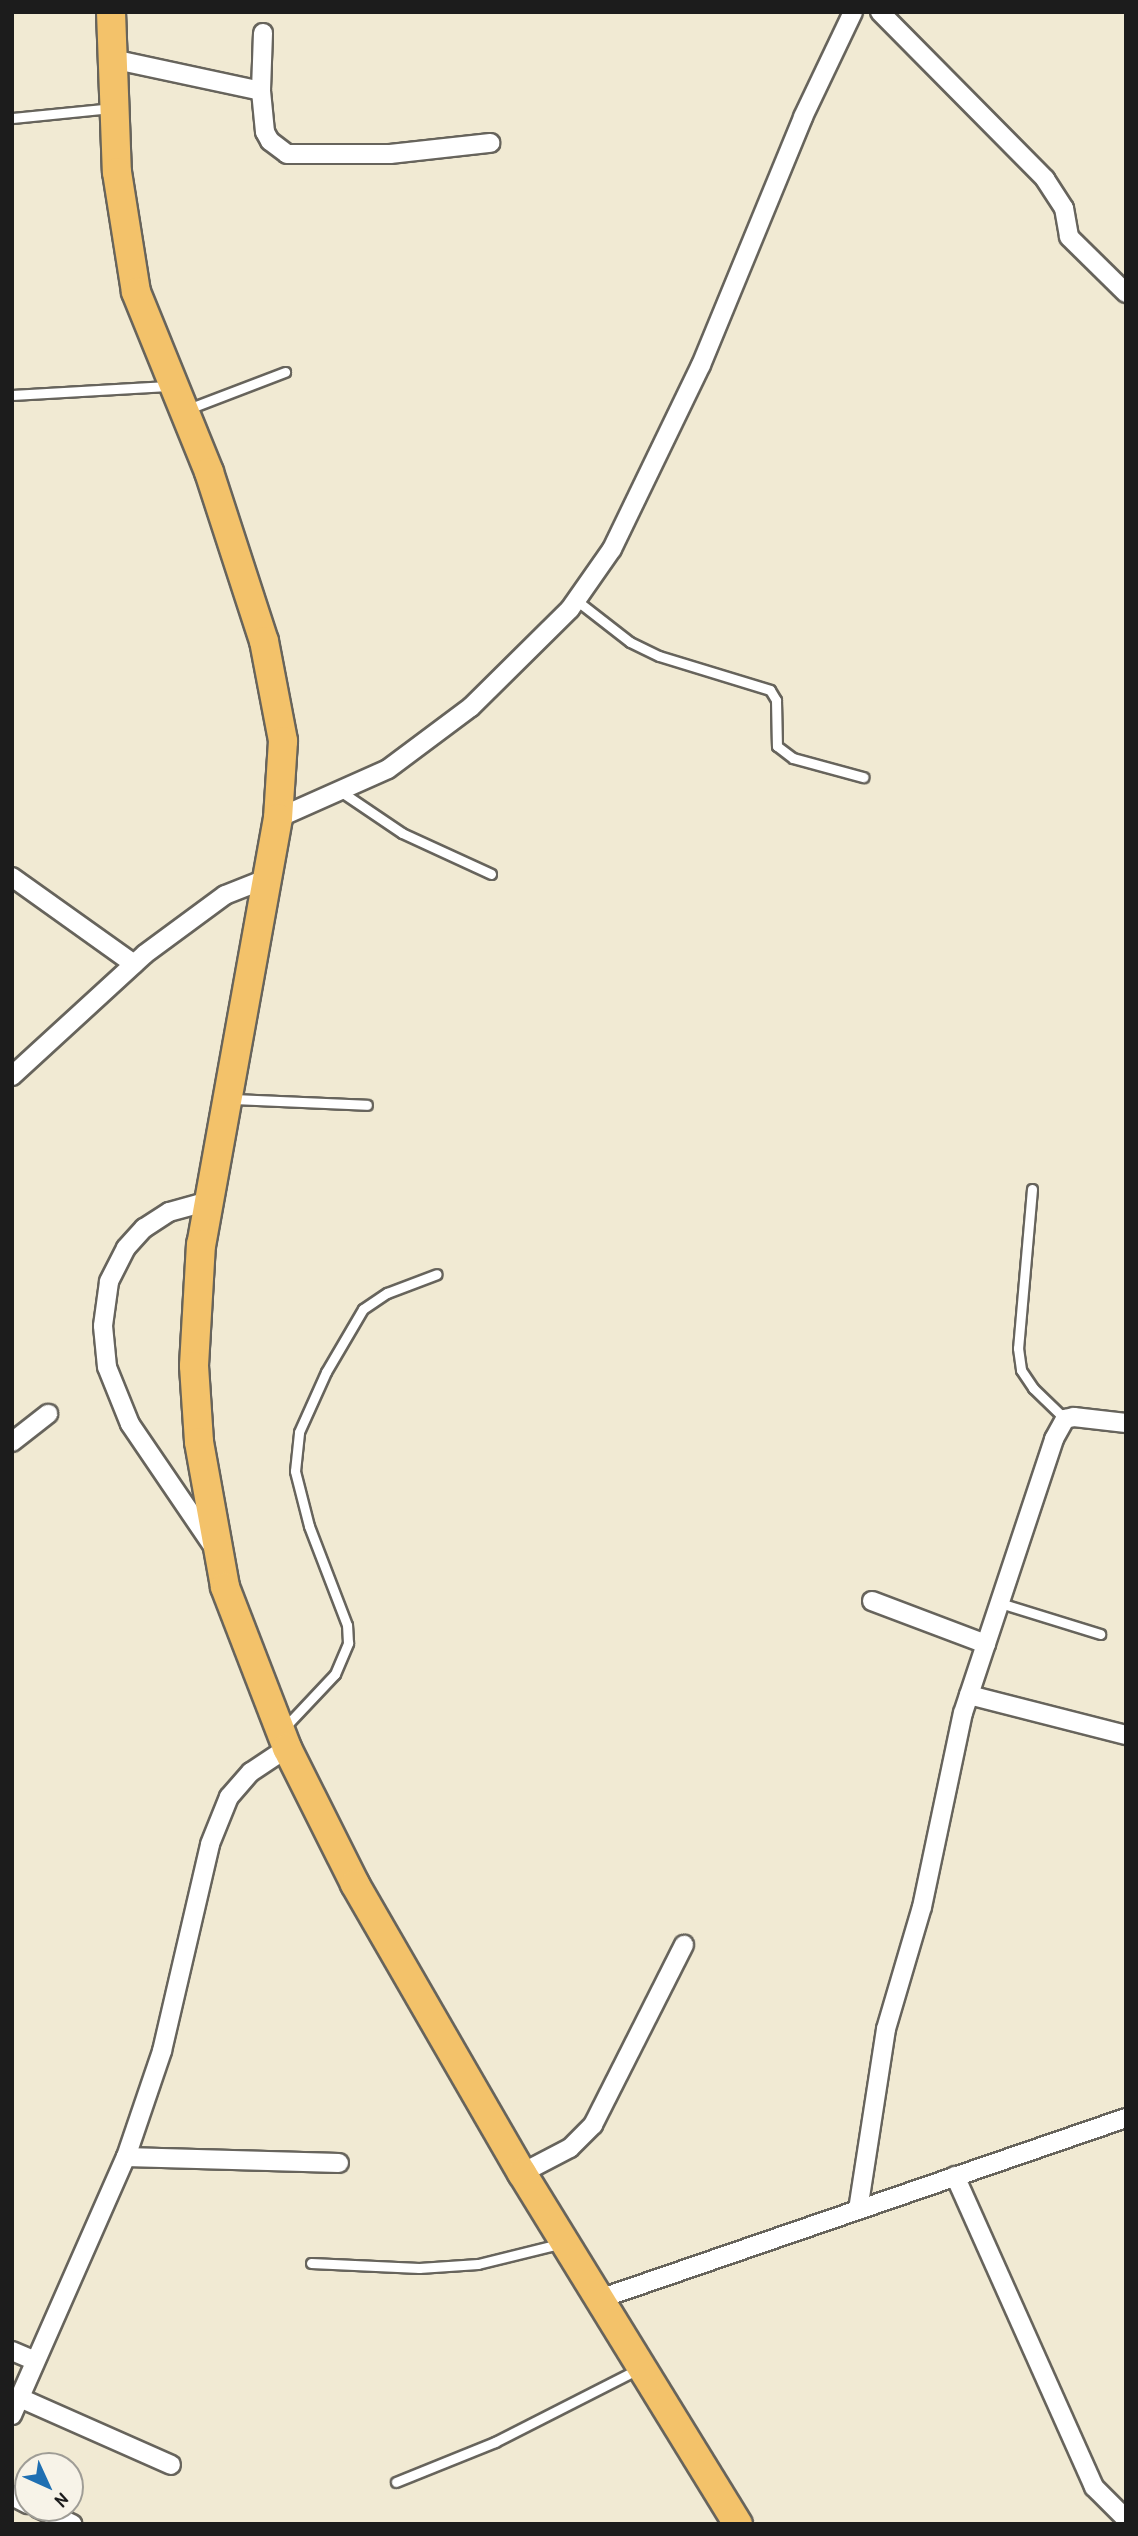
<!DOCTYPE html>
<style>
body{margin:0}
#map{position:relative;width:1138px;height:2536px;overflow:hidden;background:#f1ead3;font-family:"Patrick Hand",sans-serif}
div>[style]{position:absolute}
.roads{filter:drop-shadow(2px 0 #67645c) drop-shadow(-2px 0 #67645c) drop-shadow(0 2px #67645c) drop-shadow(0 -2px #67645c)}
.service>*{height:9px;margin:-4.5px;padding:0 4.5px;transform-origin:4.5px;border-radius:4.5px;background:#fff}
.minor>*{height:18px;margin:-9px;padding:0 9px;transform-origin:9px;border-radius:9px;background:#fff}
.trunk>*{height:28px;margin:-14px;padding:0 14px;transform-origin:14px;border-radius:14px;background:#f3c26a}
span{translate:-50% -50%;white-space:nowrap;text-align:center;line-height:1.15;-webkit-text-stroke:6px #f7f3e8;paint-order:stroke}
.frame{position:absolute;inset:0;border:14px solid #1c1c1c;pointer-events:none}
.north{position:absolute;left:14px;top:2452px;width:70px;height:70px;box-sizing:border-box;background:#f7f3e8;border:2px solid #9f9d96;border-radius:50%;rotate:135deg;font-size:19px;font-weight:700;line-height:28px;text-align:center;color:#1c1c1c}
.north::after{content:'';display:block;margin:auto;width:24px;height:32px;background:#1f6fb2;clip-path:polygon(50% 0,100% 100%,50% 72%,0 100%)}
</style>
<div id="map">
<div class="roads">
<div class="service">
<i style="left:12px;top:118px;width:100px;rotate:-5.7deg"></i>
<i style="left:12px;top:395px;width:156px;rotate:-3.3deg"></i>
<i style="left:188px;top:409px;width:104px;rotate:-20.9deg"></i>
<i style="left:576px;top:600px;width:68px;rotate:37.9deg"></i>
<i style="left:630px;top:642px;width:32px;rotate:26deg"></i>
<i style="left:659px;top:656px;width:116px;rotate:17deg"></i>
<i style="left:770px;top:690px;width:12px;rotate:59deg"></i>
<i style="left:776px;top:700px;width:46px;rotate:88.8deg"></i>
<i style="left:777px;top:746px;width:20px;rotate:37deg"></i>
<i style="left:793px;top:758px;width:73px;rotate:15.2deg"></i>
<i style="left:340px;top:791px;width:75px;rotate:34.1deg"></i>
<i style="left:402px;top:833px;width:98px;rotate:24.7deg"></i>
<i style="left:232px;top:1099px;width:135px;rotate:2.5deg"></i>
<i style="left:1032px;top:1189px;width:160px;rotate:95deg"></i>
<i style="left:1018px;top:1348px;width:22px;rotate:82deg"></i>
<i style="left:1021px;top:1370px;width:22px;rotate:56deg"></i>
<i style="left:1033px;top:1388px;width:45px;rotate:44.1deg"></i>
<i style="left:1000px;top:1603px;width:105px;rotate:17.2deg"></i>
<i style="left:285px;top:1727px;width:73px;rotate:-46.7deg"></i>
<i style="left:335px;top:1674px;width:34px;rotate:-67deg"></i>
<i style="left:348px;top:1643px;width:18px;rotate:-93deg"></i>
<i style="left:347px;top:1625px;width:106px;rotate:-111deg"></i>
<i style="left:309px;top:1526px;width:57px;rotate:-104.3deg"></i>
<i style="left:295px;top:1471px;width:39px;rotate:-84deg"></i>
<i style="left:299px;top:1432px;width:66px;rotate:-65.8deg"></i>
<i style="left:326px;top:1372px;width:73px;rotate:-59.6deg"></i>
<i style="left:363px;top:1309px;width:29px;rotate:-34deg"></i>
<i style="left:387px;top:1293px;width:53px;rotate:-20.8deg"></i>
<i style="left:311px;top:2263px;width:108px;rotate:2.7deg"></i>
<i style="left:419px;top:2268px;width:59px;rotate:-3.9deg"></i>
<i style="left:478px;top:2264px;width:83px;rotate:-13.9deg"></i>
<i style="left:396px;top:2482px;width:107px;rotate:-22deg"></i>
<i style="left:495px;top:2442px;width:163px;rotate:-27deg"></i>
</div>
<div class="minor">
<i style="left:880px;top:12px;width:235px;rotate:45.3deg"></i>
<i style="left:1045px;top:179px;width:35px;rotate:57deg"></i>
<i style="left:1064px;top:208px;width:29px;rotate:80deg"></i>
<i style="left:1069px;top:237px;width:80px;rotate:44.5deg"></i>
<i style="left:263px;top:33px;width:58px;rotate:92deg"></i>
<i style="left:261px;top:91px;width:41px;rotate:84.4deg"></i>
<i style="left:265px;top:132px;width:10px;rotate:61deg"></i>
<i style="left:270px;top:141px;width:21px;rotate:37deg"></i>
<i style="left:287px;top:154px;width:103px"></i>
<i style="left:390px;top:154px;width:101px;rotate:-6.3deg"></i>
<i style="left:112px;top:59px;width:152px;rotate:12.1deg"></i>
<i style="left:278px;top:818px;width:120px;rotate:-24deg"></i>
<i style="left:388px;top:769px;width:104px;rotate:-36.8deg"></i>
<i style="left:471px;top:707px;width:139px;rotate:-44.7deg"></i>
<i style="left:570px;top:609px;width:73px;rotate:-55deg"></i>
<i style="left:612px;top:549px;width:204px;rotate:-64.2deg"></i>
<i style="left:701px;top:365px;width:268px;rotate:-67.6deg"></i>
<i style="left:803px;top:117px;width:116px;rotate:-64.5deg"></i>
<i style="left:12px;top:877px;width:150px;rotate:35.5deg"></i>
<i style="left:12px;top:1076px;width:180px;rotate:-42.5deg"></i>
<i style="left:145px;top:954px;width:99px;rotate:-36.4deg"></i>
<i style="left:225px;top:895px;width:46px;rotate:-21.6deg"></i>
<i style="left:209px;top:1201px;width:41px;rotate:164.6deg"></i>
<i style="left:169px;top:1212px;width:30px;rotate:147deg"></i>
<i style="left:144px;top:1228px;width:27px;rotate:132deg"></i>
<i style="left:126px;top:1248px;width:38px;rotate:117deg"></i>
<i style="left:109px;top:1282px;width:44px;rotate:97.8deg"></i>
<i style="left:103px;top:1326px;width:41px;rotate:84.4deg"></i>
<i style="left:107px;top:1367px;width:61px;rotate:68deg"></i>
<i style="left:130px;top:1424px;width:148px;rotate:55.8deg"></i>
<i style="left:12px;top:1442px;width:46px;rotate:-37.9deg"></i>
<i style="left:872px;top:1601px;width:122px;rotate:20.7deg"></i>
<i style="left:969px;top:1695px;width:162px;rotate:14.3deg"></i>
<i style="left:126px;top:2157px;width:213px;rotate:1.6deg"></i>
<i style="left:522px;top:2173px;width:54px;rotate:-27.5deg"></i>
<i style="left:570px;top:2148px;width:33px;rotate:-45deg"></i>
<i style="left:593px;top:2125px;width:202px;rotate:-63.2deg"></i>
<i style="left:955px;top:2176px;width:341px;rotate:65.9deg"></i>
<i style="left:1094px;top:2487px;width:45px;rotate:45deg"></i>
<i style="left:858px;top:2210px;width:183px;rotate:-81.2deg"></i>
<i style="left:886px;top:2029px;width:127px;rotate:-73.6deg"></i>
<i style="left:922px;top:1907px;width:198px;rotate:-78.1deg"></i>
<i style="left:963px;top:1713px;width:289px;rotate:-71.6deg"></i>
<i style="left:1054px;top:1439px;width:23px;rotate:-61deg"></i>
<i style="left:1065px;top:1419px;width:9px;rotate:-13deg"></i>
<i style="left:1074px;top:1417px;width:52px;rotate:6.6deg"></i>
<i style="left:599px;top:2299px;width:557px;rotate:-18.96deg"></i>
<i style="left:12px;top:2351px;width:25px;rotate:23deg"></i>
<i style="left:20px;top:2398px;width:165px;rotate:23.9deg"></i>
<i style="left:12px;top:2415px;width:282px;rotate:-66.2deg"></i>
<i style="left:126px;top:2157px;width:112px;rotate:-71.2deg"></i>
<i style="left:162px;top:2051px;width:212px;rotate:-76.9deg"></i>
<i style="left:210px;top:1844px;width:51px;rotate:-68deg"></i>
<i style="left:229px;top:1797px;width:33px;rotate:-49deg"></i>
<i style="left:251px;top:1772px;width:43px;rotate:-33.7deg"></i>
<i style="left:12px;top:2496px;width:18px;rotate:27deg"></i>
<i style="left:38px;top:2508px;width:38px;rotate:25deg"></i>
</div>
<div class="trunk">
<i style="left:111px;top:12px;width:160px;rotate:87.9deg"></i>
<i style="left:117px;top:172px;width:121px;rotate:81deg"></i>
<i style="left:136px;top:292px;width:194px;rotate:67.9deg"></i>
<i style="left:209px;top:472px;width:178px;rotate:72deg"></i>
<i style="left:264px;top:641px;width:102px;rotate:79.2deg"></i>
<i style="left:283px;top:741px;width:77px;rotate:93.7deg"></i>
<i style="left:278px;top:818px;width:433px;rotate:100.2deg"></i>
<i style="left:201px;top:1244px;width:122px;rotate:93.3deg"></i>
<i style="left:194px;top:1366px;width:76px;rotate:86.2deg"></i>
<i style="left:199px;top:1442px;width:147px;rotate:79.8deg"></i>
<i style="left:225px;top:1587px;width:173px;rotate:68.9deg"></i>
<i style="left:287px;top:1748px;width:152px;rotate:63.4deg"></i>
<i style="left:355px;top:1884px;width:334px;rotate:60deg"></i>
<i style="left:522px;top:2173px;width:412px;rotate:58.4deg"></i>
</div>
</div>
<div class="frame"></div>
<div class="north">N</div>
</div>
